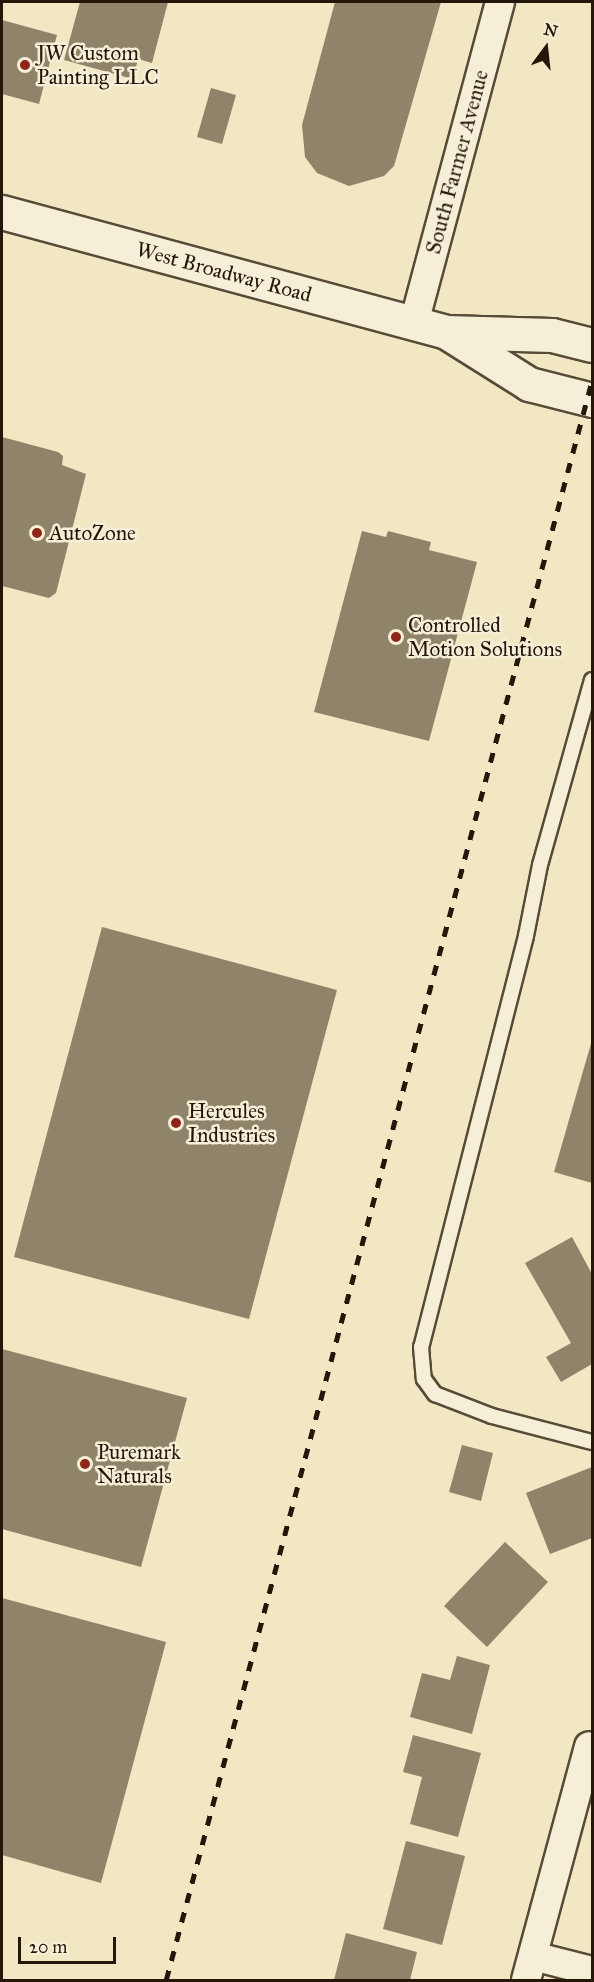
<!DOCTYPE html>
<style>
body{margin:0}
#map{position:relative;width:594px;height:1982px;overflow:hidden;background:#f1e7c3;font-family:"IM FELL Great Primer",serif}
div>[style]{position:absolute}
.building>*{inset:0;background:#8f836a}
.roads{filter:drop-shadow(2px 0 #574b38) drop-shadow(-2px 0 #574b38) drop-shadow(0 2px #574b38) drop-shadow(0 -2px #574b38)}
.service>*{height:14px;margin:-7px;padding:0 7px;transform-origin:7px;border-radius:7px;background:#f6efd8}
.minor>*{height:28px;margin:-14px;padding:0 14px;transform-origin:14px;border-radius:14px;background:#f6efd8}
.secondary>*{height:33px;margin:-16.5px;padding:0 16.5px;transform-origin:16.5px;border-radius:16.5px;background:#f6efd8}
.rail>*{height:4.5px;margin-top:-2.25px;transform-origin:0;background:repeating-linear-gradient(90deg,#24170a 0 10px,transparent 0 20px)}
.dots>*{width:16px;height:16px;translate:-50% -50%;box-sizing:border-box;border:3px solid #f6efd8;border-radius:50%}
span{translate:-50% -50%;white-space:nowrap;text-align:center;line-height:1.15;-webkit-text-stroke:5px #f6efd8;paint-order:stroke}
.poi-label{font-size:21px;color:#24170a}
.left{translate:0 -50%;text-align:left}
.street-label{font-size:21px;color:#24170a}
.frame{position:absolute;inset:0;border:3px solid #24170a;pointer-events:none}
.north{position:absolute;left:516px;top:18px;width:60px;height:60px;-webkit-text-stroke:4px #f6efd8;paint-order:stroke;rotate:15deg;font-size:16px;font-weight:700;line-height:24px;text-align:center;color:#24170a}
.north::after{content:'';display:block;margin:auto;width:21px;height:27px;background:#24170a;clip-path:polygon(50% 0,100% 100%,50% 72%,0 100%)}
.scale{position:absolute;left:18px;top:1937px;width:98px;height:27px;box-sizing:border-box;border:3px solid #24170a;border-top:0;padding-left:8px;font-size:18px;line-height:21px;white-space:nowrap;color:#24170a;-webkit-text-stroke:4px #f6efd8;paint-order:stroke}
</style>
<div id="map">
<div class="building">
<i style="clip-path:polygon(80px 2px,168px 2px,152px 63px,138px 59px,133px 79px,64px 60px)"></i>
<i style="clip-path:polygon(335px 2px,441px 2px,394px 166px,384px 176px,349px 186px,317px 173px,305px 157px,302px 125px)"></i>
<i style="clip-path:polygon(2px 20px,57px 35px,39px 104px,2px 94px)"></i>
<i style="clip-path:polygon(211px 88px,236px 95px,222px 144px,197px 137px)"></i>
<i style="clip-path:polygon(2px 437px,58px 452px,63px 456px,62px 465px,86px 474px,56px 593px,49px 598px,2px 586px)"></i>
<i style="clip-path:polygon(362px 531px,386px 537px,388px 531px,431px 542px,429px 550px,477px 562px,429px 741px,314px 712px)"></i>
<i style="clip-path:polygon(102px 927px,337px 990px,249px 1319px,14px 1257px)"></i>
<i style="clip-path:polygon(592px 1040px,592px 1183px,554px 1172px)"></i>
<i style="clip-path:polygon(572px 1237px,592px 1274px,592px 1364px,561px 1382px,546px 1357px,571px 1343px,525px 1263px)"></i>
<i style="clip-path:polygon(2px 1349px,187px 1398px,141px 1567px,2px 1529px)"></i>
<i style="clip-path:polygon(462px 1445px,493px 1453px,481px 1501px,449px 1492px)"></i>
<i style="clip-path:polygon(592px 1467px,592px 1538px,550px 1554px,526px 1493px)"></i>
<i style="clip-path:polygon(505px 1542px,548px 1582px,487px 1647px,444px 1606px)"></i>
<i style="clip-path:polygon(2px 1598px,166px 1642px,101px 1883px,2px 1855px)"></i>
<i style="clip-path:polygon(457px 1656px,490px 1665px,472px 1734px,410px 1717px,422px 1673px,450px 1680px)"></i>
<i style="clip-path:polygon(413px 1735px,481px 1753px,458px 1837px,410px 1824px,422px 1777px,403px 1772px)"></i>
<i style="clip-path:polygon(406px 1841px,465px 1856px,442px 1945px,383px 1929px)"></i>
<i style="clip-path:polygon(346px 1933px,417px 1952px,410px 1980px,334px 1980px)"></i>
</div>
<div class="roads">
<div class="service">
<i style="left:592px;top:680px;width:192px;rotate:105.7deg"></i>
<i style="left:540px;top:865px;width:72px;rotate:101.2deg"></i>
<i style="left:526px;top:936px;width:424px;rotate:104.3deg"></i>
<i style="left:421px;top:1347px;width:32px;rotate:85deg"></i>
<i style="left:424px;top:1379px;width:19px;rotate:54deg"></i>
<i style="left:435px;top:1394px;width:61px;rotate:21.1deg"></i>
<i style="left:492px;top:1416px;width:103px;rotate:14.6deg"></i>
</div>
<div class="minor">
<i style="left:414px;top:323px;width:332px;rotate:-75deg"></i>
<i style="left:533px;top:1956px;width:61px;rotate:14.3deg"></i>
<i style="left:526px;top:1980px;width:242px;rotate:-74.9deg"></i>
</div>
<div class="secondary">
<i style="left:2px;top:212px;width:460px;rotate:15.1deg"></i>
<i style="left:446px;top:332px;width:106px;rotate:1.6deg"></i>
<i style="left:552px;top:335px;width:41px;rotate:14deg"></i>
<i style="left:448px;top:333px;width:96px;rotate:32.2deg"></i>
<i style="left:529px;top:384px;width:65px;rotate:14.3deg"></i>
</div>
</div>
<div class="rail">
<i style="left:166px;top:1980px;width:1656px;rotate:-75.09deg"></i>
</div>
<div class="dots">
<i style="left:25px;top:65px;background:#8f2418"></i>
<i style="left:37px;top:533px;background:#8f2418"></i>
<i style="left:396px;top:637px;background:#8f2418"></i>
<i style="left:176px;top:1123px;background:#8f2418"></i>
<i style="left:85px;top:1464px;background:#8f2418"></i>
</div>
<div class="poi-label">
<span class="left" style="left:37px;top:65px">JW Custom<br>Painting LLC</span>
<span class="left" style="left:49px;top:533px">AutoZone</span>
<span class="left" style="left:408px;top:637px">Controlled<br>Motion Solutions</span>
<span class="left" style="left:188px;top:1123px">Hercules<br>Industries</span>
<span class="left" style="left:97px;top:1464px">Puremark<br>Naturals</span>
</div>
<div class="street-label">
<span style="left:457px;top:162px;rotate:-75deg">South Farmer Avenue</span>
<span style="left:224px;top:272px;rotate:15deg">West Broadway Road</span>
</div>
<div class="frame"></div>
<div class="north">N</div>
<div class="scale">20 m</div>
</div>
